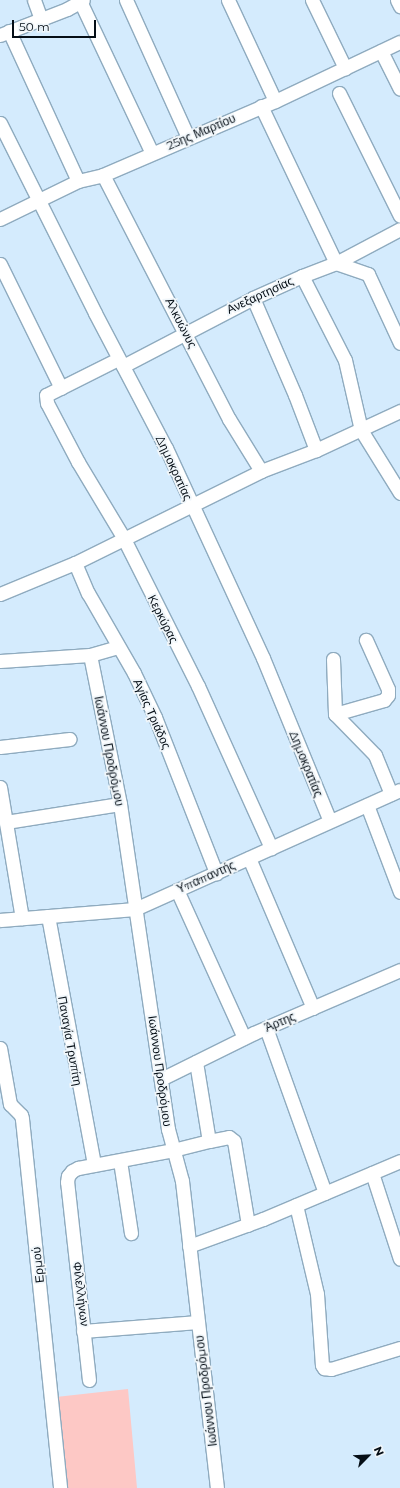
<!DOCTYPE html>
<meta charset="utf-8">
<style>
body{margin:0}
#map{position:relative;width:400px;height:1488px;overflow:hidden;background:#d4ebfd;font-family:Montserrat,sans-serif}
div>[style]{position:absolute}
.green>*{inset:0;background:#fdc8c5}
.roads{filter:drop-shadow(1px 0 #8fabbf) drop-shadow(-1px 0 #8fabbf) drop-shadow(0 1px #8fabbf) drop-shadow(0 -1px #8fabbf)}
.minor>*{height:13px;margin:-6.5px;padding:0 6.5px;transform-origin:6.5px;border-radius:6.5px;background:#fff}
span{translate:-50% -50%;white-space:nowrap;text-align:center;line-height:1.15;-webkit-text-stroke:3.5px #f0f6fa;paint-order:stroke}
.street-label{font-size:12px;color:#050e16}
.north{position:absolute;left:348px;top:1436px;width:40px;height:40px;-webkit-text-stroke:3px #f0f6fa;paint-order:stroke;rotate:66deg;font-size:11px;font-weight:700;line-height:16px;text-align:center;color:#050e16}
.north::after{content:'';display:block;margin:auto;width:14px;height:18px;background:#050e16;clip-path:polygon(50% 0,100% 100%,50% 72%,0 100%)}
.scale{position:absolute;left:12px;top:20px;width:84px;height:18px;box-sizing:border-box;border:2px solid #050e16;border-top:0;padding-left:5px;font-size:12px;line-height:14px;white-space:nowrap;color:#050e16;-webkit-text-stroke:3px #f0f6fa;paint-order:stroke}
</style>
<div id="map">
<div class="green">
<i style="clip-path:polygon(128px 1389px,137px 1488px,64px 1488px,56px 1397px)"></i>
</div>
<div class="roads">
<div class="minor">
<i style="left:34px;top:0;width:20px;rotate:70deg"></i>
<i style="left:126px;top:0;width:150px;rotate:65.7deg"></i>
<i style="left:228px;top:0;width:111px;rotate:65deg"></i>
<i style="left:312px;top:0;width:76px;rotate:64.1deg"></i>
<i style="left:397px;top:0;width:7px;rotate:63deg"></i>
<i style="left:80px;top:1px;width:168px;rotate:64.7deg"></i>
<i style="left:9px;top:31px;width:165px;rotate:65.3deg"></i>
<i style="left:0;top:35px;width:72px;rotate:-21.2deg"></i>
<i style="left:67px;top:9px;width:18px;rotate:-29deg"></i>
<i style="left:381px;top:51px;width:42px;rotate:63.4deg"></i>
<i style="left:339px;top:93px;width:137px;rotate:63.6deg"></i>
<i style="left:261px;top:106px;width:174px;rotate:64.5deg"></i>
<i style="left:336px;top:263px;width:34px;rotate:19deg"></i>
<i style="left:368px;top:274px;width:76px;rotate:65.1deg"></i>
<i style="left:0;top:123px;width:212px;rotate:63.4deg"></i>
<i style="left:95px;top:313px;width:153px;rotate:62.3deg"></i>
<i style="left:166px;top:448px;width:231px;rotate:65.2deg"></i>
<i style="left:263px;top:658px;width:176px;rotate:67.7deg"></i>
<i style="left:103px;top:175px;width:275px;rotate:62.7deg"></i>
<i style="left:229px;top:419px;width:61px;rotate:58.4deg"></i>
<i style="left:0;top:219px;width:87px;rotate:-26deg"></i>
<i style="left:78px;top:181px;width:26px;rotate:-13deg"></i>
<i style="left:103px;top:175px;width:187px;rotate:-23.3deg"></i>
<i style="left:275px;top:101px;width:138px;rotate:-25.3deg"></i>
<i style="left:0;top:264px;width:138px;rotate:63.8deg"></i>
<i style="left:302px;top:276px;width:94px;rotate:62.9deg"></i>
<i style="left:345px;top:360px;width:72px;rotate:77.1deg"></i>
<i style="left:361px;top:430px;width:74px;rotate:58.2deg"></i>
<i style="left:253px;top:298px;width:106px;rotate:66.6deg"></i>
<i style="left:295px;top:395px;width:59px;rotate:69.1deg"></i>
<i style="left:118px;top:359px;width:80px;rotate:153.4deg"></i>
<i style="left:46px;top:395px;width:8px;rotate:83deg"></i>
<i style="left:47px;top:403px;width:67px;rotate:62.3deg"></i>
<i style="left:78px;top:462px;width:87px;rotate:59deg"></i>
<i style="left:123px;top:537px;width:167px;rotate:63.3deg"></i>
<i style="left:198px;top:686px;width:178px;rotate:65.7deg"></i>
<i style="left:123px;top:366px;width:147px;rotate:-27.6deg"></i>
<i style="left:253px;top:298px;width:54px;rotate:-24.2deg"></i>
<i style="left:302px;top:276px;width:36px;rotate:-21deg"></i>
<i style="left:336px;top:263px;width:72px;rotate:-28deg"></i>
<i style="left:75px;top:563px;width:33px;rotate:67deg"></i>
<i style="left:88px;top:593px;width:92px;rotate:60.1deg"></i>
<i style="left:134px;top:673px;width:49px;rotate:64.5deg"></i>
<i style="left:155px;top:717px;width:168px;rotate:68.6deg"></i>
<i style="left:0;top:594px;width:81px;rotate:-22.5deg"></i>
<i style="left:75px;top:563px;width:208px;rotate:-26.3deg"></i>
<i style="left:261px;top:471px;width:59px;rotate:-20.9deg"></i>
<i style="left:316px;top:450px;width:93px;rotate:-24.9deg"></i>
<i style="left:90px;top:655px;width:152px;rotate:78.6deg"></i>
<i style="left:120px;top:804px;width:329px;rotate:81.6deg"></i>
<i style="left:168px;top:1129px;width:54px;rotate:74.9deg"></i>
<i style="left:182px;top:1181px;width:309px;rotate:83.5deg"></i>
<i style="left:333px;top:659px;width:55px;rotate:87.9deg"></i>
<i style="left:335px;top:714px;width:57px;rotate:45.7deg"></i>
<i style="left:375px;top:755px;width:42px;rotate:67.7deg"></i>
<i style="left:0;top:661px;width:90px;rotate:-3.8deg"></i>
<i style="left:90px;top:655px;width:29px;rotate:-16deg"></i>
<i style="left:335px;top:714px;width:51px;rotate:-15.9deg"></i>
<i style="left:384px;top:700px;width:6px;rotate:-51deg"></i>
<i style="left:388px;top:695px;width:6px;rotate:-90deg"></i>
<i style="left:388px;top:689px;width:54px;rotate:-114.2deg"></i>
<i style="left:0;top:747px;width:70px;rotate:-6.5deg"></i>
<i style="left:0;top:787px;width:133px;rotate:80.5deg"></i>
<i style="left:367px;top:805px;width:93px;rotate:69.2deg"></i>
<i style="left:6px;top:822px;width:115px;rotate:-9deg"></i>
<i style="left:249px;top:858px;width:163px;rotate:66.9deg"></i>
<i style="left:177px;top:890px;width:162px;rotate:65.6deg"></i>
<i style="left:48px;top:916px;width:253px;rotate:79.5deg"></i>
<i style="left:0;top:920px;width:135px;rotate:-4.7deg"></i>
<i style="left:135px;top:909px;width:290px;rotate:-24.2deg"></i>
<i style="left:266px;top:1028px;width:175px;rotate:70.3deg"></i>
<i style="left:0;top:1048px;width:57px;rotate:79.9deg"></i>
<i style="left:10px;top:1104px;width:16px;rotate:45deg"></i>
<i style="left:21px;top:1115px;width:4px;rotate:76deg"></i>
<i style="left:22px;top:1119px;width:371px;rotate:84.1deg"></i>
<i style="left:196px;top:1062px;width:80px;rotate:80.7deg"></i>
<i style="left:209px;top:1141px;width:20px;rotate:-11deg"></i>
<i style="left:229px;top:1137px;width:6px;rotate:39deg"></i>
<i style="left:234px;top:1141px;width:85px;rotate:80.5deg"></i>
<i style="left:161px;top:1079px;width:104px;rotate:-26.3deg"></i>
<i style="left:254px;top:1033px;width:159px;rotate:-23.3deg"></i>
<i style="left:120px;top:1161px;width:73px;rotate:81.3deg"></i>
<i style="left:372px;top:1173px;width:90px;rotate:72deg"></i>
<i style="left:296px;top:1205px;width:91px;rotate:76.7deg"></i>
<i style="left:317px;top:1294px;width:71px;rotate:86deg"></i>
<i style="left:322px;top:1365px;width:4px;rotate:56deg"></i>
<i style="left:324px;top:1368px;width:7px;rotate:8deg"></i>
<i style="left:331px;top:1369px;width:72px;rotate:-16.9deg"></i>
<i style="left:189px;top:1246px;width:79px;rotate:-20deg"></i>
<i style="left:263px;top:1219px;width:149px;rotate:-22.9deg"></i>
<i style="left:83px;top:1331px;width:115px;rotate:-4.5deg"></i>
<i style="left:89px;top:1380px;width:199px;rotate:-96.3deg"></i>
<i style="left:67px;top:1182px;width:6px;rotate:-81deg"></i>
<i style="left:68px;top:1176px;width:6px;rotate:-51deg"></i>
<i style="left:72px;top:1171px;width:7px;rotate:-27deg"></i>
<i style="left:78px;top:1168px;width:97px;rotate:-10.7deg"></i>
<i style="left:173px;top:1150px;width:37px;rotate:-14deg"></i>
</div>
</div>
<div class="street-label">
<span style="left:201px;top:132px;rotate:-23deg">25ης Μαρτίου</span>
<span style="left:260px;top:295px;rotate:-25deg">Ανεξαρτησίας</span>
<span style="left:181px;top:323px;rotate:63deg">Αλκυώνυς</span>
<span style="left:174px;top:468px;rotate:65deg">Δημοκρατίας</span>
<span style="left:163px;top:619px;rotate:63deg">Κερκύρας</span>
<span style="left:152px;top:714px;rotate:66deg">Αγίας Τριάδος</span>
<span style="left:109px;top:751px;rotate:79deg">Ιωάννου Προδρόμου</span>
<span style="left:306px;top:764px;rotate:68deg">Δημοκρατίας</span>
<span style="left:206px;top:877px;rotate:-24deg">Υπαπαντής</span>
<span style="left:280px;top:1022px;rotate:-23deg">Άρτης</span>
<span style="left:70px;top:1041px;rotate:80deg">Παναγία Τρυπίτη</span>
<span style="left:160px;top:1071px;rotate:82deg">Ιωάννου Προδρόμου</span>
<span style="left:38px;top:1265px;rotate:-96deg">Ερμού</span>
<span style="left:81px;top:1294px;rotate:83deg">Φιλελλήνων</span>
<span style="left:206px;top:1391px;rotate:-97deg">Ιωάννου Προδρόμου</span>
</div>
<div class="north">N</div>
<div class="scale">50 m</div>
</div>
